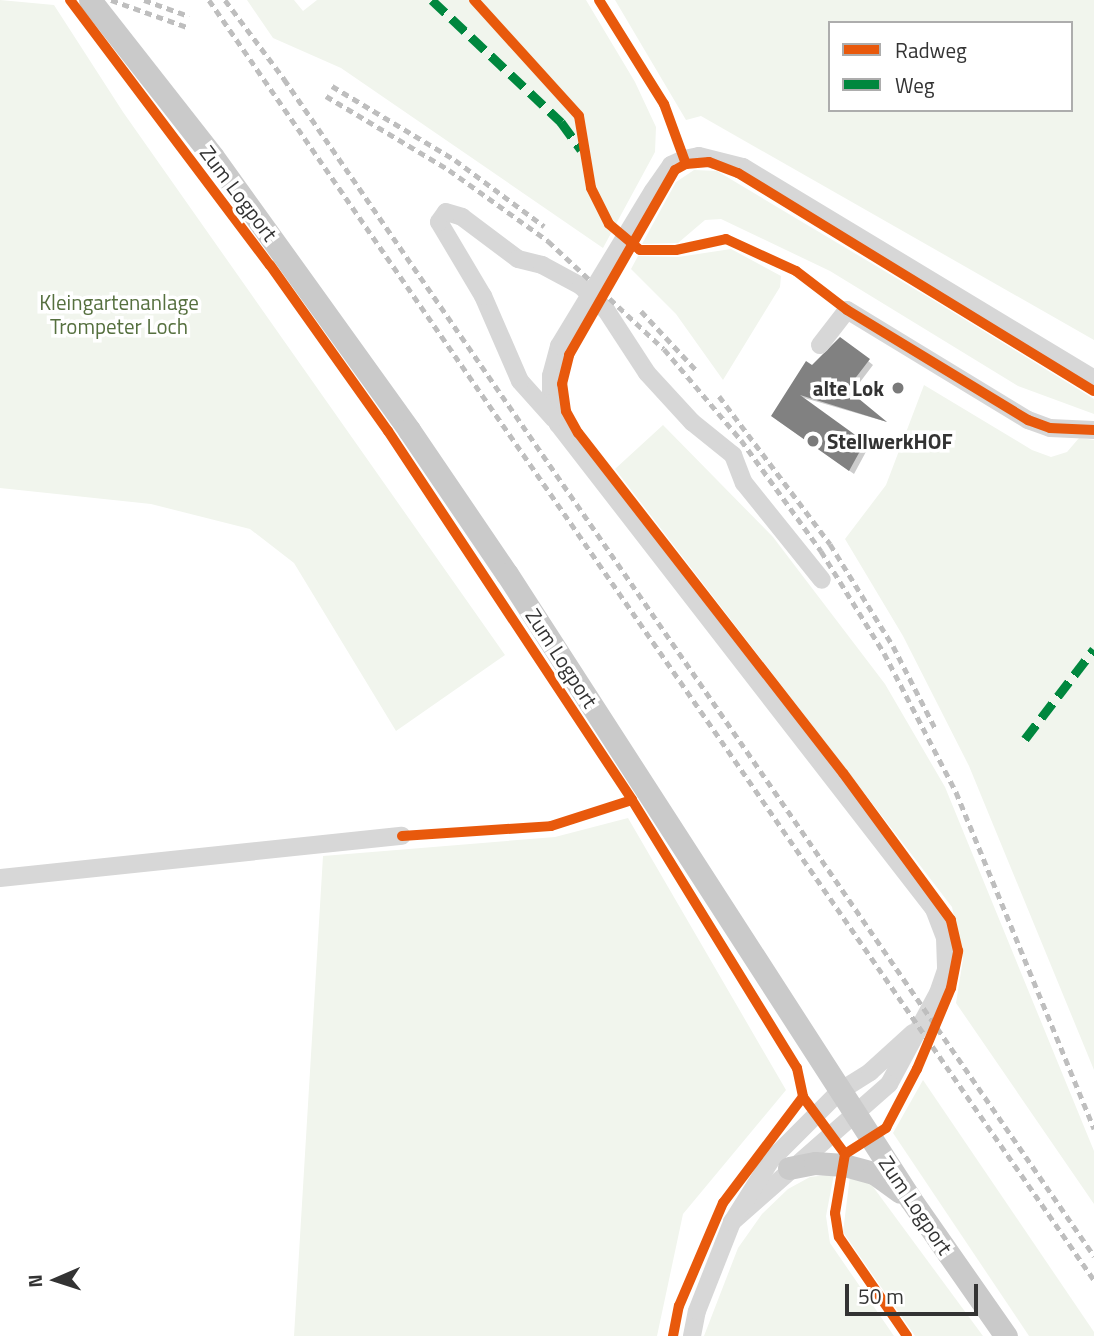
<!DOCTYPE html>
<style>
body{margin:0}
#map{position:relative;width:1094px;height:1336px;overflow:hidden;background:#fff;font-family:"Titillium Web",sans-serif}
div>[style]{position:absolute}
.green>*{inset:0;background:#f1f5ed}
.shadow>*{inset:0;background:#0003}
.building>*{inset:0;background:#818181}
.minor>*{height:18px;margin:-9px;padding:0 9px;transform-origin:9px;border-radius:9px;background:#d7d7d7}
.major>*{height:23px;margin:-11.5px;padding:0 11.5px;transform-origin:11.5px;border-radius:11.5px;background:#cacaca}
.rail>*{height:5px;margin-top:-2.5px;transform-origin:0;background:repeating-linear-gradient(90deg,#bebebe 0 7px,transparent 0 12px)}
.minor-bridge>*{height:18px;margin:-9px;padding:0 9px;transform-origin:9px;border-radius:9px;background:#d7d7d7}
.quiet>*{height:9px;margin-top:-4.5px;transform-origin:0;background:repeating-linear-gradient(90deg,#00873e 0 18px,transparent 0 27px)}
.cycleway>*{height:10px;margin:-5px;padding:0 5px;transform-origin:5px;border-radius:5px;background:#e8590c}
.dots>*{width:19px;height:19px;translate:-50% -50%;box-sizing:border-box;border:4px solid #fff;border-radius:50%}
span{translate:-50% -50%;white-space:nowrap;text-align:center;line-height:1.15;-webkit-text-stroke:7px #fff;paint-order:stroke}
.street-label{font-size:21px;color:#333}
.park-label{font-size:21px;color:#56703f}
.poi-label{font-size:21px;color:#333;font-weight:700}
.right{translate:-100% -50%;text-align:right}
.left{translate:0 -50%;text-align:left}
.legend{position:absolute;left:828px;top:21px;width:245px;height:91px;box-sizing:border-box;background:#fff;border:2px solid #adadad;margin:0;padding:9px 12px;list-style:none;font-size:21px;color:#333}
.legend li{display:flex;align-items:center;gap:14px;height:35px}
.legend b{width:35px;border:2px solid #adadad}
.north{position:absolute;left:21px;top:1245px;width:70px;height:70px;-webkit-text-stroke:5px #fff;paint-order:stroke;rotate:267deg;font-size:19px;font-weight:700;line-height:28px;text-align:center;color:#333}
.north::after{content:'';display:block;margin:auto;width:24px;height:32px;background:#333;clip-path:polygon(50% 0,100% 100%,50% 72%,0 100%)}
.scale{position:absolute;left:845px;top:1284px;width:133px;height:32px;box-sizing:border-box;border:4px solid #333;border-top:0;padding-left:9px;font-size:21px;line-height:24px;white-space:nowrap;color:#333;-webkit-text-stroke:5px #fff;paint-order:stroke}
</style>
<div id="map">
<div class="green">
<i style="clip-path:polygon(0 0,54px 5px,123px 112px,505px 655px,396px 731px,294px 563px,250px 529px,151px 504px,0 488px)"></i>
<i style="clip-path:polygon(247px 0,294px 0,303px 11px,317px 0,586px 0,635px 82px,656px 127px,655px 152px,603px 248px,341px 68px,273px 38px)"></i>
<i style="clip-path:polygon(evenodd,615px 0,1094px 0,1094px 340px,701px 116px,686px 120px,615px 0,830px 23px,1071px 23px,1071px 110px,830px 110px,830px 23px)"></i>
<i style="clip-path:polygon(694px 170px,717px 171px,933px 300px,1094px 399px,1094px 414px,1018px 386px,830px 271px,721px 219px,705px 220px,678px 243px,642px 244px,676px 182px)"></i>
<i style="clip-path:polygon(731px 249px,781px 276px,780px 287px,723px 380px,676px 314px,631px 269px,638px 256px,678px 257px)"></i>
<i style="clip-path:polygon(924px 385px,1032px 450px,1051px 457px,1067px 452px,1079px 438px,1094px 440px,1094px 1070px,969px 766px,903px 636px,845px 539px,886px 485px)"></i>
<i style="clip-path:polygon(663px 425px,773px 537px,885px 684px,945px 787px,1094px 1151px,1094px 1204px,956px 1003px,963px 959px,952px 907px,615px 469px)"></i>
<i style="clip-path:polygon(628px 818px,786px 1090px,683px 1214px,657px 1336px,294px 1336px,323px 856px,555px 837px)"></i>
<i style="clip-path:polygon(923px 1080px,1094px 1332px,1094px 1336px,1029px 1336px,893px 1133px)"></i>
<i style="clip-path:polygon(834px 1174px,826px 1216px,830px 1243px,894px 1336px,704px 1336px,738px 1248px,762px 1214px,788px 1189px,810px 1177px)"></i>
<i style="clip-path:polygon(850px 1176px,871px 1184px,983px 1336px,915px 1336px,843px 1232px)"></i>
</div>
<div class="shadow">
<i style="clip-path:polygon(841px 339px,873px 365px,851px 394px,887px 422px,801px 397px,868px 448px,854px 474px,777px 420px,812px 368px)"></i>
</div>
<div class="building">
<i style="clip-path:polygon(840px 337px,870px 359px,847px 389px,887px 422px,800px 395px,865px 442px,849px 471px,771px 416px,806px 361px,812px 365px)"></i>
</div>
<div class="minor">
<i style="left:653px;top:191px;width:32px;rotate:-55deg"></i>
<i style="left:671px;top:165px;width:14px;rotate:-25deg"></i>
<i style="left:684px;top:159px;width:15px;rotate:-11deg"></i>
<i style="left:699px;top:156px;width:45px;rotate:14deg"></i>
<i style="left:743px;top:167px;width:410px;rotate:31.1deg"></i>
<i style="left:820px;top:345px;width:44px;rotate:-52.4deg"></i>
<i style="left:847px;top:310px;width:212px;rotate:31.3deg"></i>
<i style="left:1028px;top:420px;width:23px;rotate:20deg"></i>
<i style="left:1050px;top:428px;width:44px;rotate:2.6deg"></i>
<i style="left:559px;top:346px;width:31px;rotate:105deg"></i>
<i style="left:551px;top:376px;width:27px;rotate:90deg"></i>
<i style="left:551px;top:403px;width:22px;rotate:72deg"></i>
<i style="left:558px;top:424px;width:614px;rotate:52.22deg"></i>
<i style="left:934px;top:909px;width:31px;rotate:69deg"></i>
<i style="left:945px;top:938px;width:32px;rotate:88deg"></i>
<i style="left:946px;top:970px;width:24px;rotate:109deg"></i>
<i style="left:938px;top:993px;width:103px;rotate:118.3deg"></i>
<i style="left:889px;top:1084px;width:209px;rotate:138.7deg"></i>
<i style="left:554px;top:419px;width:51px;rotate:-131.8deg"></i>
<i style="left:520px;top:381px;width:93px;rotate:-113.5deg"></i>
<i style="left:483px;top:296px;width:86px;rotate:-120.7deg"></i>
<i style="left:439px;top:222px;width:12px;rotate:-55deg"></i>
<i style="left:446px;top:212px;width:17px;rotate:17deg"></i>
<i style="left:462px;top:217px;width:70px;rotate:36.9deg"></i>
<i style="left:518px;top:259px;width:25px;rotate:14deg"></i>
<i style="left:542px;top:265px;width:44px;rotate:28.3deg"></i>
<i style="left:581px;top:286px;width:35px;rotate:44deg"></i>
<i style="left:606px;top:310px;width:75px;rotate:56.9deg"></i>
<i style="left:647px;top:373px;width:67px;rotate:47.4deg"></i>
<i style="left:692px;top:422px;width:53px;rotate:38.8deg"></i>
<i style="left:733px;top:455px;width:30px;rotate:69deg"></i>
<i style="left:744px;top:483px;width:124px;rotate:51.2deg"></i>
<i style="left:0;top:878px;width:404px;rotate:-6deg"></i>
<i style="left:692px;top:1336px;width:25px;rotate:-79deg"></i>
<i style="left:697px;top:1311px;width:96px;rotate:-68.5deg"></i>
<i style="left:732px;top:1222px;width:73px;rotate:-57.8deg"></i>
<i style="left:771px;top:1160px;width:98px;rotate:-45deg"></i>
<i style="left:840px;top:1091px;width:36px;rotate:-32deg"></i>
<i style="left:870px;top:1072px;width:58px;rotate:-42.2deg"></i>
</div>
<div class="major">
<i style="left:90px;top:0;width:199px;rotate:51.9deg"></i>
<i style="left:213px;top:157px;width:336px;rotate:54.3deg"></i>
<i style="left:409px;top:430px;width:174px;rotate:55.8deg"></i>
<i style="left:507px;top:574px;width:745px;rotate:57.16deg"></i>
<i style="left:911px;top:1200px;width:166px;rotate:55.1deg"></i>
<i style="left:789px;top:1168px;width:26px;rotate:-11deg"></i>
<i style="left:815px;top:1163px;width:29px;rotate:4deg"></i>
<i style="left:844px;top:1165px;width:31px;rotate:15deg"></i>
<i style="left:874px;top:1173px;width:32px;rotate:36deg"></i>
</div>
<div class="rail">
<i style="left:111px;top:0;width:81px;rotate:19.6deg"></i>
<i style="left:144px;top:0;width:48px;rotate:19.6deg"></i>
<i style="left:209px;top:0;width:1556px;rotate:55.34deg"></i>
<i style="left:225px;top:0;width:99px;rotate:53.2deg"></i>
<i style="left:284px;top:79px;width:1429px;rotate:55.46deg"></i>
<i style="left:332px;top:86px;width:144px;rotate:31deg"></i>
<i style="left:455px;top:160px;width:111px;rotate:36.6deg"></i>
<i style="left:326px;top:96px;width:144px;rotate:31deg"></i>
<i style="left:449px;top:170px;width:122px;rotate:35.6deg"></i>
<i style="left:548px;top:241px;width:158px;rotate:43deg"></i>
<i style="left:664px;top:349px;width:119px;rotate:49.8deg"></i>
<i style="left:741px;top:440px;width:137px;rotate:54.2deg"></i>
<i style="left:821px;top:551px;width:120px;rotate:58.3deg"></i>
<i style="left:884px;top:653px;width:157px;rotate:62.6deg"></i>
<i style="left:956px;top:792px;width:364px;rotate:67.7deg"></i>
<i style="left:641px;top:311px;width:81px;rotate:47deg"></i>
<i style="left:719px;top:396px;width:185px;rotate:53.1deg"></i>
<i style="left:830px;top:544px;width:120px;rotate:58.3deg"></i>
<i style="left:893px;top:646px;width:94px;rotate:62.9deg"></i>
</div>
<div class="minor-bridge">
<i style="left:559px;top:346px;width:181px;rotate:-58.8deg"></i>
</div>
<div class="quiet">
<i style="left:432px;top:0;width:178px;rotate:43.4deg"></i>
<i style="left:561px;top:122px;width:34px;rotate:54deg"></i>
<i style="left:1025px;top:739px;width:113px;rotate:-52.5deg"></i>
</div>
<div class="cycleway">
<i style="left:70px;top:0;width:332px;rotate:53deg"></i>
<i style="left:270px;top:265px;width:204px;rotate:54.6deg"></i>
<i style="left:388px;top:431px;width:442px;rotate:56.5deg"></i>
<i style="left:474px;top:0;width:156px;rotate:47.8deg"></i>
<i style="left:579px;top:116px;width:73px;rotate:80.5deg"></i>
<i style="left:591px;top:188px;width:40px;rotate:63.4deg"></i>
<i style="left:609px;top:224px;width:40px;rotate:40deg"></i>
<i style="left:640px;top:250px;width:36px"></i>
<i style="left:676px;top:250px;width:51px;rotate:-12.4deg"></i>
<i style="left:726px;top:239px;width:77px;rotate:24.6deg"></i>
<i style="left:796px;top:271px;width:64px;rotate:37.4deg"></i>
<i style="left:847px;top:310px;width:212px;rotate:31.3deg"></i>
<i style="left:1028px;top:420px;width:23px;rotate:20deg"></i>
<i style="left:1050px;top:428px;width:44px;rotate:2.6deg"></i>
<i style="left:599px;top:0;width:123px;rotate:58deg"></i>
<i style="left:664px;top:104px;width:64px;rotate:69.9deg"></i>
<i style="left:402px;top:836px;width:149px;rotate:-3.8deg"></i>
<i style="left:551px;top:826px;width:85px;rotate:-17.8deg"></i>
<i style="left:632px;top:800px;width:315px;rotate:58.4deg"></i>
<i style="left:797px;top:1068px;width:30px;rotate:78deg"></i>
<i style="left:803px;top:1097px;width:71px;rotate:53.6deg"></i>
<i style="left:845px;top:1154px;width:60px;rotate:99.6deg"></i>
<i style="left:835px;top:1213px;width:24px;rotate:81deg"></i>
<i style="left:839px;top:1237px;width:120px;rotate:55.5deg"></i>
<i style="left:845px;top:1154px;width:49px;rotate:-32.4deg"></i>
<i style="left:886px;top:1128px;width:67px;rotate:-62.3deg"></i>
<i style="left:917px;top:1069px;width:88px;rotate:-67.2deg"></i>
<i style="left:951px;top:988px;width:38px;rotate:-79deg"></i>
<i style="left:958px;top:951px;width:32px;rotate:-103deg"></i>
<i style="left:951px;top:920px;width:182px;rotate:-126.3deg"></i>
<i style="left:843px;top:773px;width:431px;rotate:-127.9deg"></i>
<i style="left:578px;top:433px;width:25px;rotate:-119deg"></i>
<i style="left:566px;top:411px;width:27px;rotate:-98deg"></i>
<i style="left:562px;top:384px;width:30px;rotate:-76deg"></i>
<i style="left:569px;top:355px;width:213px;rotate:-60.2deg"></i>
<i style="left:675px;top:170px;width:13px;rotate:-29deg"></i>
<i style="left:686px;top:164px;width:23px;rotate:-5deg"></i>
<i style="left:709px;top:162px;width:31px;rotate:21deg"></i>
<i style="left:738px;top:173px;width:417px;rotate:31.5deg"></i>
<i style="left:673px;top:1336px;width:31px;rotate:-79deg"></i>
<i style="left:679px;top:1306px;width:112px;rotate:-66.9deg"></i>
<i style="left:723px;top:1203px;width:133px;rotate:-53deg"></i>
</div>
<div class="dots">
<i style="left:898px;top:388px;background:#7a7a7a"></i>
<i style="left:813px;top:441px;background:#7a7a7a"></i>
</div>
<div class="street-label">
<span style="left:239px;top:193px;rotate:53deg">Zum Logport</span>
<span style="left:562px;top:658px;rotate:57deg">Zum Logport</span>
<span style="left:916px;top:1205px;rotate:56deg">Zum Logport</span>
</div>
<div class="park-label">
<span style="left:119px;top:314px">Kleingartenanlage<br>Trompeter Loch</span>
</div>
<div class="poi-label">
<span class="right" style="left:884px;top:388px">alte Lok</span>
<span class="left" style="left:827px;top:441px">StellwerkHOF</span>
</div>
<ul class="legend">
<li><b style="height:9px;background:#e8590c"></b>Radweg</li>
<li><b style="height:9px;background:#00873e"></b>Weg</li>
</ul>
<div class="north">N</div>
<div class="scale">50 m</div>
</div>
